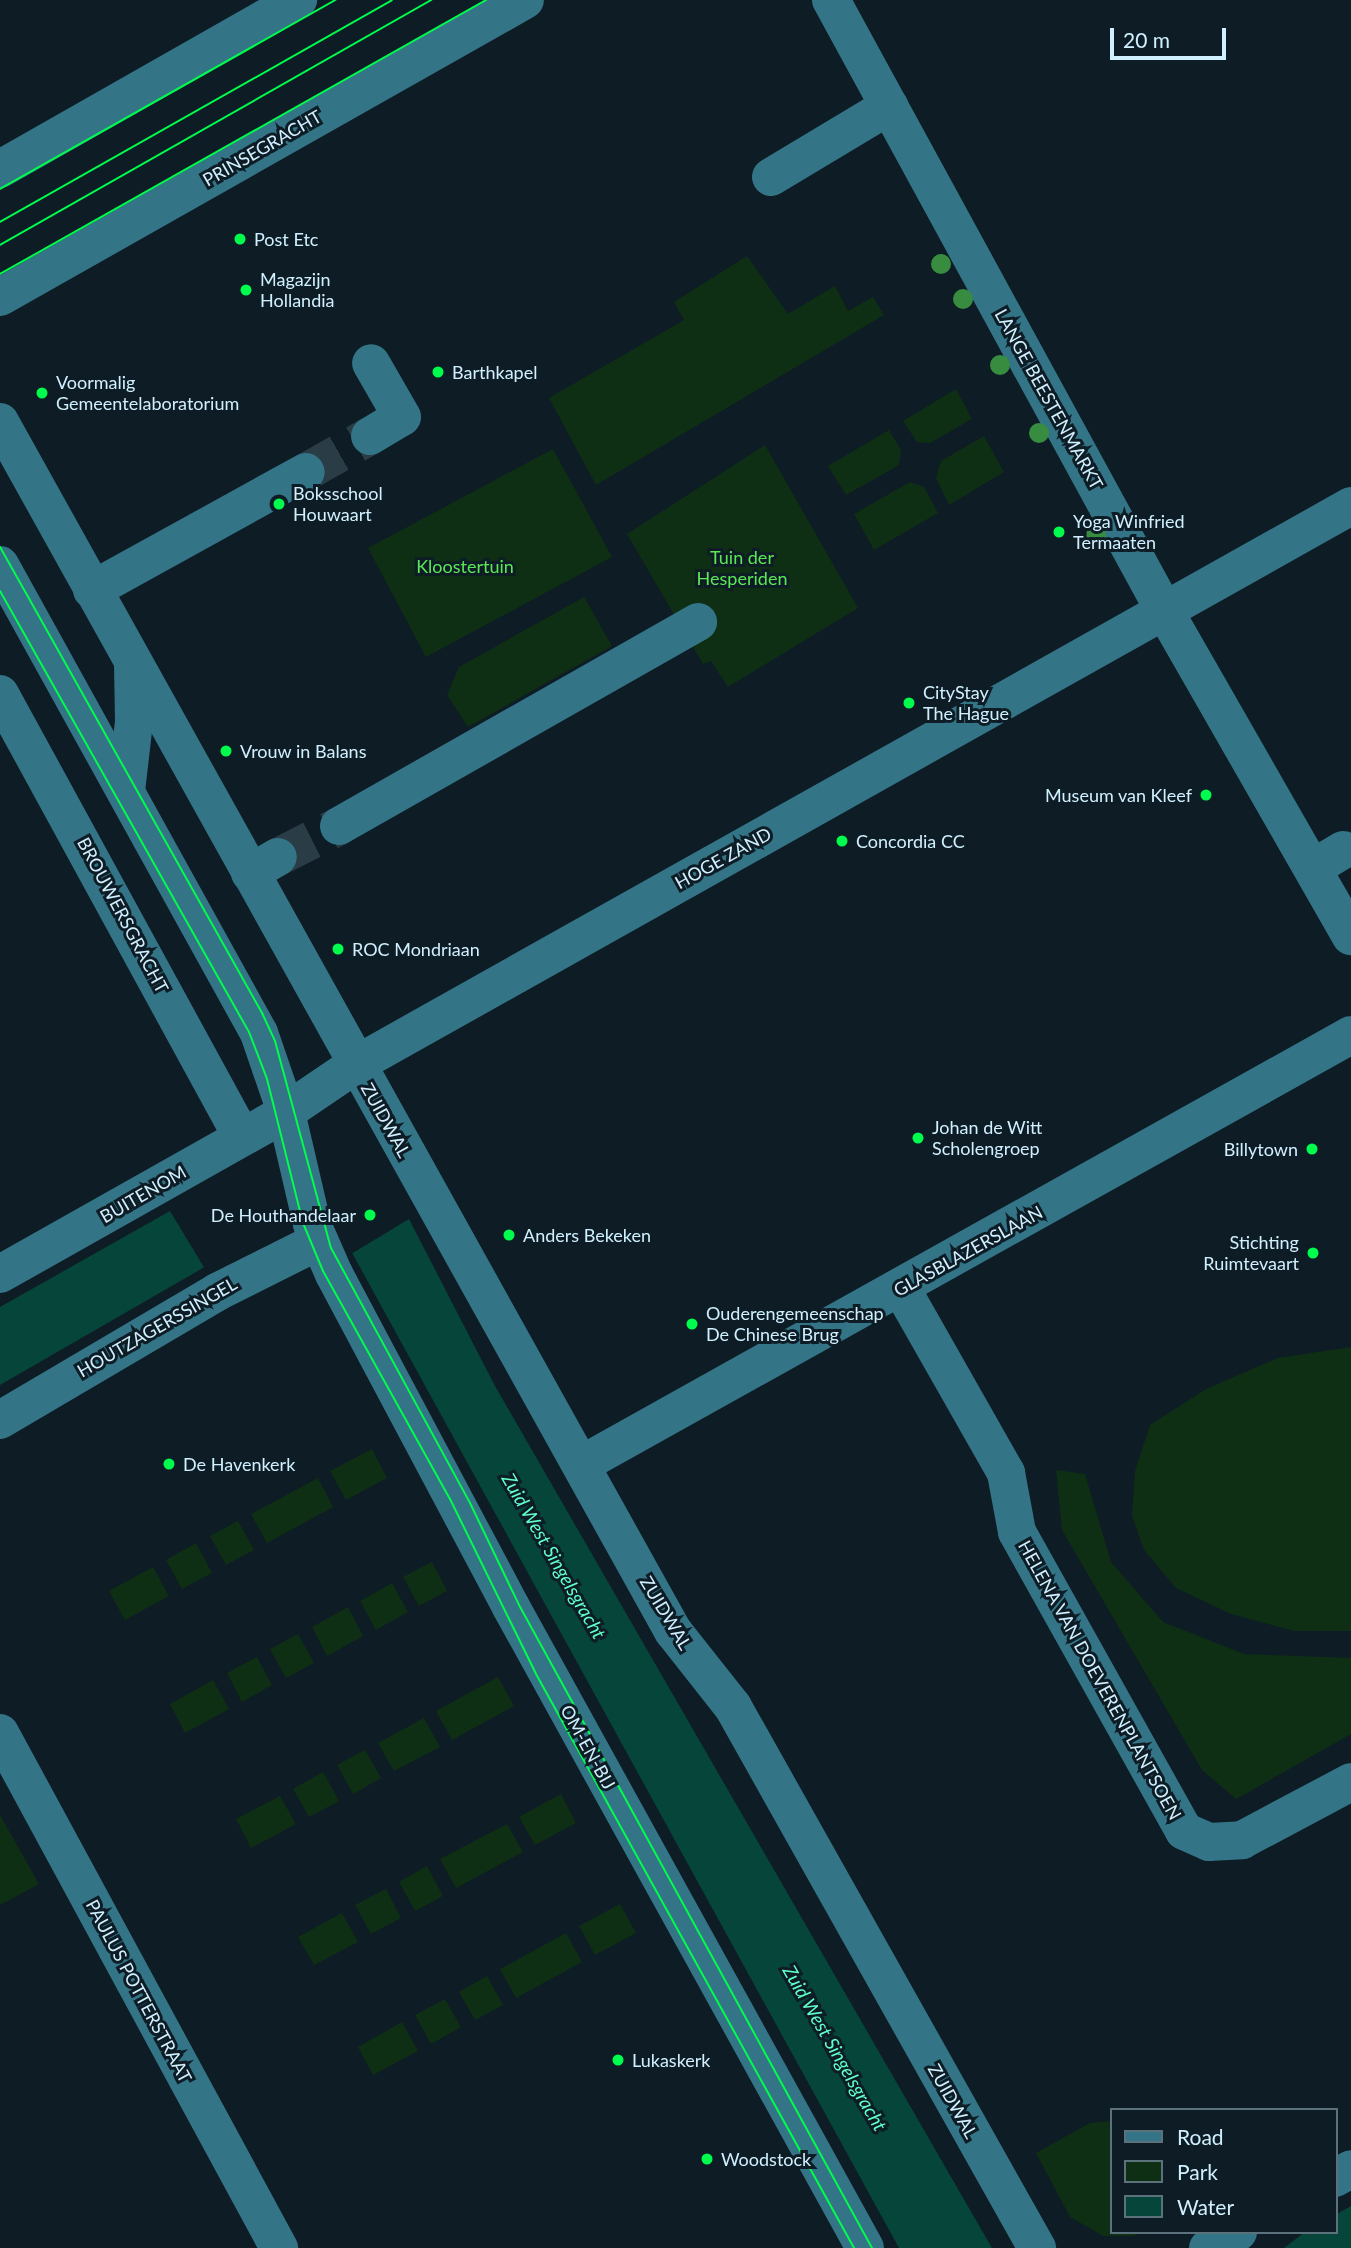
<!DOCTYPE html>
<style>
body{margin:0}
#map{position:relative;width:1351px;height:2248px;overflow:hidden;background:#0d1c25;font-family:Lato,sans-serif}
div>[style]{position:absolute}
.green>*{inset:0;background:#0f2f15}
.water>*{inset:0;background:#06453a}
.pier>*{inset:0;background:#0d1c25}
.minor-tunnel>*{height:38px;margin-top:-19px;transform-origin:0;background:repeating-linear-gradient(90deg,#2a3c46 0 38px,transparent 0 57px)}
.minor>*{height:38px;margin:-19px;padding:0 19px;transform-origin:19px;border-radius:19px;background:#347487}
.tram>*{height:2px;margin:-1px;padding:0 1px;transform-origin:1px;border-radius:1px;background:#00fc4c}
.trees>*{width:20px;height:20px;margin:-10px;border-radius:50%;background:#388c3f}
.dots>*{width:19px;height:19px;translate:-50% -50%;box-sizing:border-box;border:4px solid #0d1c25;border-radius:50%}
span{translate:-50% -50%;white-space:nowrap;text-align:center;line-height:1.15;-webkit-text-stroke:6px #0d1c25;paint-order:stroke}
.street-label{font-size:18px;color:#d1f0ff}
.poi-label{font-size:18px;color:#d1f0ff}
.left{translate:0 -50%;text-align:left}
.right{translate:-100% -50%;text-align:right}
.park-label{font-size:18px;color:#5be854}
.water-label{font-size:19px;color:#5fffc9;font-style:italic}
.legend{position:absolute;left:1110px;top:2108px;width:228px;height:126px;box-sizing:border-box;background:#0d1c25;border:2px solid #5b717c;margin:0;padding:9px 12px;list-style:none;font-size:21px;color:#d1f0ff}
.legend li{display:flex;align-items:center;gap:14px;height:35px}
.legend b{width:35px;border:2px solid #5b717c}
.scale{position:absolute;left:1110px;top:28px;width:116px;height:32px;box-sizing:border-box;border:4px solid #d1f0ff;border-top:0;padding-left:9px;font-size:21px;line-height:24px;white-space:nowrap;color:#d1f0ff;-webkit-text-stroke:5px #0d1c25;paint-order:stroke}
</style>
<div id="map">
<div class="green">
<i style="clip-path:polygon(747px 256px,788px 314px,835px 286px,848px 311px,873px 297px,884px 315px,596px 485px,549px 398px,684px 320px,674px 302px)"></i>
<i style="clip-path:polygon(956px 389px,972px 419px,930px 443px,917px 442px,903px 421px)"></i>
<i style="clip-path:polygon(889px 430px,901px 450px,899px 465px,846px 495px,828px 466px)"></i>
<i style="clip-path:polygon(984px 436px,1004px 472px,949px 505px,936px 478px,941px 461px)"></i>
<i style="clip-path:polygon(765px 445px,858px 608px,728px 687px,711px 661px,703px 664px,627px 534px)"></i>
<i style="clip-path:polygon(553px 449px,612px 557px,426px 657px,368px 548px)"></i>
<i style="clip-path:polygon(910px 482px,924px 487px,938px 513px,874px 550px,854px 514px)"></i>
<i style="clip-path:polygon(584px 597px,612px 646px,468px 727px,447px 695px,459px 667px)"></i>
<i style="clip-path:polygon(1351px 1347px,1351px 1631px,1294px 1631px,1231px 1614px,1176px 1588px,1144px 1550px,1132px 1516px,1135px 1471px,1150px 1425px,1206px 1389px,1278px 1358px)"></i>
<i style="clip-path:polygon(372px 1449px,387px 1478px,346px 1500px,330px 1471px)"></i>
<i style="clip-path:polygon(1056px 1470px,1085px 1474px,1111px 1562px,1163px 1622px,1244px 1654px,1351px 1658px,1351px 1734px,1236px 1799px,1202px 1770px,1062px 1530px)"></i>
<i style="clip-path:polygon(318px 1478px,333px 1507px,267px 1543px,251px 1514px)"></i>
<i style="clip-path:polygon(238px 1521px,254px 1550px,226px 1565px,210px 1536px)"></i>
<i style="clip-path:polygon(196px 1543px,212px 1573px,182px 1589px,166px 1560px)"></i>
<i style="clip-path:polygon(432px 1562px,447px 1591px,419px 1606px,403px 1577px)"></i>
<i style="clip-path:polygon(153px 1567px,169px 1596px,125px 1620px,109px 1591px)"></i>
<i style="clip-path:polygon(392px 1583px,408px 1612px,376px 1630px,360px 1601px)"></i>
<i style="clip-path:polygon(348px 1607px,363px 1636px,327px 1656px,312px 1627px)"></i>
<i style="clip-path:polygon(298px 1634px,314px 1663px,286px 1678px,270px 1649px)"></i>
<i style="clip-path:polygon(257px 1657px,272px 1685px,242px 1702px,227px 1673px)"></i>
<i style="clip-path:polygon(498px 1677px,514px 1706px,452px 1740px,436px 1711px)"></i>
<i style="clip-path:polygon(213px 1680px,229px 1709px,185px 1733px,170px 1704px)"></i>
<i style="clip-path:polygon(424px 1718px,440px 1747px,394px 1771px,378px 1743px)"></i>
<i style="clip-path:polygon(365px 1750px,381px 1778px,353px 1794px,337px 1765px)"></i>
<i style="clip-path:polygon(323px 1772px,339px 1801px,309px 1817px,293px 1789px)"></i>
<i style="clip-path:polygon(561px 1794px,576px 1823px,535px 1845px,519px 1817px)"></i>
<i style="clip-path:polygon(280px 1796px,296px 1824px,251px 1848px,236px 1819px)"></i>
<i style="clip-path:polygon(0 1815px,39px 1884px,0 1905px)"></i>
<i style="clip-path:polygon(507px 1824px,523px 1852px,456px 1888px,440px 1859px)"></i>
<i style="clip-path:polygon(427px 1866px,443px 1896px,415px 1911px,399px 1882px)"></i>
<i style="clip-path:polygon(386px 1889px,401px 1918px,371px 1934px,355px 1905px)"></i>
<i style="clip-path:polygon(620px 1904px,636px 1933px,595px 1955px,579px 1926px)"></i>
<i style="clip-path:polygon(342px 1913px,358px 1942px,314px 1965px,298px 1937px)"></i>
<i style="clip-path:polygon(566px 1933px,582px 1962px,516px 1998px,500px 1969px)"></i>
<i style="clip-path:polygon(487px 1976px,503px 2005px,475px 2020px,459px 1992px)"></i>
<i style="clip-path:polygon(445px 1999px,461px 2027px,431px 2044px,415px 2015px)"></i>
<i style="clip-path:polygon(402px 2022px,418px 2051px,373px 2075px,358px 2047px)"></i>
<i style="clip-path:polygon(1111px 2121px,1111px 2232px,1140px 2232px,1134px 2236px,1103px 2236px,1070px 2217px,1036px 2153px,1090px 2123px)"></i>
</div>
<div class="water">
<i style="clip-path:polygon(170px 1211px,409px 1219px,495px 1386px,992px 2248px,899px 2248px,351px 1251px,336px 1234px,308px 1221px,281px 1223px,0 1385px,0 1307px)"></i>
<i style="clip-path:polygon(1351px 2206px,1351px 2248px,1284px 2248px,1305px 2232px,1335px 2232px,1335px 2215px)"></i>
</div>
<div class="pier">
<i style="clip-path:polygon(317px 1158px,346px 1166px,377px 1182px,409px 1219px,351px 1254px,336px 1235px,293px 1223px,282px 1225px,205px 1269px,170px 1211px,253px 1167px,278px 1159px)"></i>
</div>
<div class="minor-tunnel">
<i style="left:306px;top:472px;width:73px;rotate:-29.4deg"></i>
<i style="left:278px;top:857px;width:68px;rotate:-26.9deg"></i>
</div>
<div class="minor">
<i style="left:831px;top:0;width:695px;rotate:61.37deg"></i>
<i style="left:1164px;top:610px;width:376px;rotate:60.2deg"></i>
<i style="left:0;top:169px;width:343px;rotate:-29.6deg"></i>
<i style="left:771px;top:177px;width:138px;rotate:-31deg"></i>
<i style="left:0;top:297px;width:603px;rotate:-29.5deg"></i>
<i style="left:0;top:422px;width:1384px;rotate:60.9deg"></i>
<i style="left:673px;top:1631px;width:97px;rotate:51.7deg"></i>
<i style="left:733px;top:1707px;width:621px;rotate:60.67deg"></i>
<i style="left:370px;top:436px;width:37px;rotate:-31deg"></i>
<i style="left:402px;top:417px;width:62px;rotate:-119.9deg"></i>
<i style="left:0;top:565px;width:535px;rotate:61.04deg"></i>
<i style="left:259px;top:1033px;width:83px;rotate:71.1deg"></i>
<i style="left:286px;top:1112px;width:115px;rotate:76.9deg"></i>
<i style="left:312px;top:1224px;width:55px;rotate:66.3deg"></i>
<i style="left:334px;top:1274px;width:377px;rotate:62deg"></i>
<i style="left:511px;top:1607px;width:732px;rotate:61.09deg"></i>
<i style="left:92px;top:590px;width:244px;rotate:-28.9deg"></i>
<i style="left:0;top:694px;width:505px;rotate:61.35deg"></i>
<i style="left:126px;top:791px;width:69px;rotate:-83.4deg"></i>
<i style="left:134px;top:722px;width:57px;rotate:-91deg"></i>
<i style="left:339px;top:826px;width:413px;rotate:-29.6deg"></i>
<i style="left:1313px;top:868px;width:35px;rotate:-31deg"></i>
<i style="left:250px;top:873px;width:32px;rotate:-30deg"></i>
<i style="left:0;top:1274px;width:318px;rotate:-29.4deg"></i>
<i style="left:277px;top:1118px;width:94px;rotate:-34.2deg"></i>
<i style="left:355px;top:1065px;width:1142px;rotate:-29.3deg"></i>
<i style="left:901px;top:1288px;width:213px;rotate:60.4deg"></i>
<i style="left:1006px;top:1473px;width:60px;rotate:79.4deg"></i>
<i style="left:1017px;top:1532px;width:342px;rotate:60.8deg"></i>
<i style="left:1184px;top:1831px;width:27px;rotate:24deg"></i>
<i style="left:1209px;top:1842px;width:33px;rotate:-3deg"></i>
<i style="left:1242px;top:1840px;width:123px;rotate:-28deg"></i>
<i style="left:0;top:1420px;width:252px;rotate:-30.5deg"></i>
<i style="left:217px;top:1292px;width:114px;rotate:-26.6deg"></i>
<i style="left:584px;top:1463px;width:878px;rotate:-29.16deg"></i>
<i style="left:0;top:1733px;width:586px;rotate:61.55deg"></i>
<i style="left:1335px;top:2178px;width:18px;rotate:-29deg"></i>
<i style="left:1208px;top:2248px;width:34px;rotate:-28deg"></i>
</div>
<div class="tram">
<i style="left:0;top:189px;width:385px;rotate:-29.4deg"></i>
<i style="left:0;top:222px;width:450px;rotate:-29.5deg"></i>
<i style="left:0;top:245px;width:496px;rotate:-29.6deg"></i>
<i style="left:0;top:274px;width:558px;rotate:-29.41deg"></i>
<i style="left:0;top:547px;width:535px;rotate:60.65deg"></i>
<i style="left:262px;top:1013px;width:31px;rotate:65deg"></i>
<i style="left:275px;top:1041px;width:214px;rotate:74.9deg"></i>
<i style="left:331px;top:1248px;width:290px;rotate:61.4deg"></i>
<i style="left:470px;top:1503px;width:113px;rotate:64.3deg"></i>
<i style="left:519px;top:1605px;width:734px;rotate:61.23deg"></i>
<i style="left:0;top:591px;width:506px;rotate:60.55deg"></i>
<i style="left:249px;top:1032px;width:50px;rotate:69deg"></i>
<i style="left:267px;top:1079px;width:148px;rotate:76deg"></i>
<i style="left:303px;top:1223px;width:52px;rotate:67.4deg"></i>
<i style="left:323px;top:1271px;width:261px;rotate:60.9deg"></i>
<i style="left:450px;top:1499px;width:195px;rotate:63.8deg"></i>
<i style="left:536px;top:1674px;width:656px;rotate:61.01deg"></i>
</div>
<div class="trees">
<i style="left:941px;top:264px"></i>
<i style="left:963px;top:299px"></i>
<i style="left:1000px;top:365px"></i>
<i style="left:1039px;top:433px"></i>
<i style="left:1096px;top:535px"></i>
</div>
<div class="dots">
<i style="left:240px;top:239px;background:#00fc4c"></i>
<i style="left:246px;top:290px;background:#00fc4c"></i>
<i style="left:438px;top:372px;background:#00fc4c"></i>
<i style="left:42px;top:393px;background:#00fc4c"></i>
<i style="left:279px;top:504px;background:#00fc4c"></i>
<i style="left:1059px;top:532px;background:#00fc4c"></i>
<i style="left:909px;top:703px;background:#00fc4c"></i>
<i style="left:226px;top:751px;background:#00fc4c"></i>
<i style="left:1206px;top:795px;background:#00fc4c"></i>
<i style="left:842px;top:841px;background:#00fc4c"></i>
<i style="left:338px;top:949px;background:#00fc4c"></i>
<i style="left:918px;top:1138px;background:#00fc4c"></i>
<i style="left:1312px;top:1149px;background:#00fc4c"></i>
<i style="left:370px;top:1215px;background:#00fc4c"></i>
<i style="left:509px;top:1235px;background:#00fc4c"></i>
<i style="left:1313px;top:1253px;background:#00fc4c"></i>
<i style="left:692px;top:1324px;background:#00fc4c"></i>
<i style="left:169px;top:1464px;background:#00fc4c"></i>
<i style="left:618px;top:2060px;background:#00fc4c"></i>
<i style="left:707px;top:2159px;background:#00fc4c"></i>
</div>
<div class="street-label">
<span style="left:262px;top:148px;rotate:-30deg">PRINSEGRACHT</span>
<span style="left:1049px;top:399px;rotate:61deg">LANGE BEESTENMARKT</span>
<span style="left:723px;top:858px;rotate:-29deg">HOGE ZAND</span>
<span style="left:123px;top:915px;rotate:62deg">BROUWERSGRACHT</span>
<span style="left:386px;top:1120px;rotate:61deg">ZUIDWAL</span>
<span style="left:143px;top:1194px;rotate:-30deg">BUITENOM</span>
<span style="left:968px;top:1251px;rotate:-29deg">GLASBLAZERSLAAN</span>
<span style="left:157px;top:1327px;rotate:-30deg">HOUTZAGERSSINGEL</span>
<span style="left:666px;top:1613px;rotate:59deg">ZUIDWAL</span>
<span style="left:1100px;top:1680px;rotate:61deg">HELENA VAN DOEVERENPLANTSOEN</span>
<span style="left:588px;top:1747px;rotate:61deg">OM-EN-BIJ</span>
<span style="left:139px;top:1991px;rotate:62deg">PAULUS POTTERSTRAAT</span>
<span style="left:953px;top:2101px;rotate:61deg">ZUIDWAL</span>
</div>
<div class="poi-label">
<span class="left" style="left:254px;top:239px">Post Etc</span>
<span class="left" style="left:260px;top:290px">Magazijn<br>Hollandia</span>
<span class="left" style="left:452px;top:372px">Barthkapel</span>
<span class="left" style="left:56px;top:393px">Voormalig<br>Gemeentelaboratorium</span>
<span class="left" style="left:293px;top:504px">Boksschool<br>Houwaart</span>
<span class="left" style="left:1073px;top:532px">Yoga Winfried<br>Termaaten</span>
<span class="left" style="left:923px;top:703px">CityStay<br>The Hague</span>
<span class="left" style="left:240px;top:751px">Vrouw in Balans</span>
<span class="right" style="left:1192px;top:795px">Museum van Kleef</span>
<span class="left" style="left:856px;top:841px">Concordia CC</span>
<span class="left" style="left:352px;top:949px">ROC Mondriaan</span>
<span class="left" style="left:932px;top:1138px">Johan de Witt<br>Scholengroep</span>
<span class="right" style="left:1298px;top:1149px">Billytown</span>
<span class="right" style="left:356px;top:1215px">De Houthandelaar</span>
<span class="left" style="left:523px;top:1235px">Anders Bekeken</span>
<span class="right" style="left:1299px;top:1253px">Stichting<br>Ruimtevaart</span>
<span class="left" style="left:706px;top:1324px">Ouderengemeenschap<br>De Chinese Brug</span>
<span class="left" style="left:183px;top:1464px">De Havenkerk</span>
<span class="left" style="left:632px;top:2060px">Lukaskerk</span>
<span class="left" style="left:721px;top:2159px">Woodstock</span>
</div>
<div class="park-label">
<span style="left:742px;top:568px">Tuin der<br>Hesperiden</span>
<span style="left:465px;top:566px">Kloostertuin</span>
</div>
<div class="water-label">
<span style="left:554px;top:1556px;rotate:60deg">Zuid West Singelsgracht</span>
<span style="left:835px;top:2048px;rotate:60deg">Zuid West Singelsgracht</span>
</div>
<ul class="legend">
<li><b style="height:9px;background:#347487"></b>Road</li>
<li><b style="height:19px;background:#0f2f15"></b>Park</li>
<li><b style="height:19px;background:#06453a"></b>Water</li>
</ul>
<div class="scale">20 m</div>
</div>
